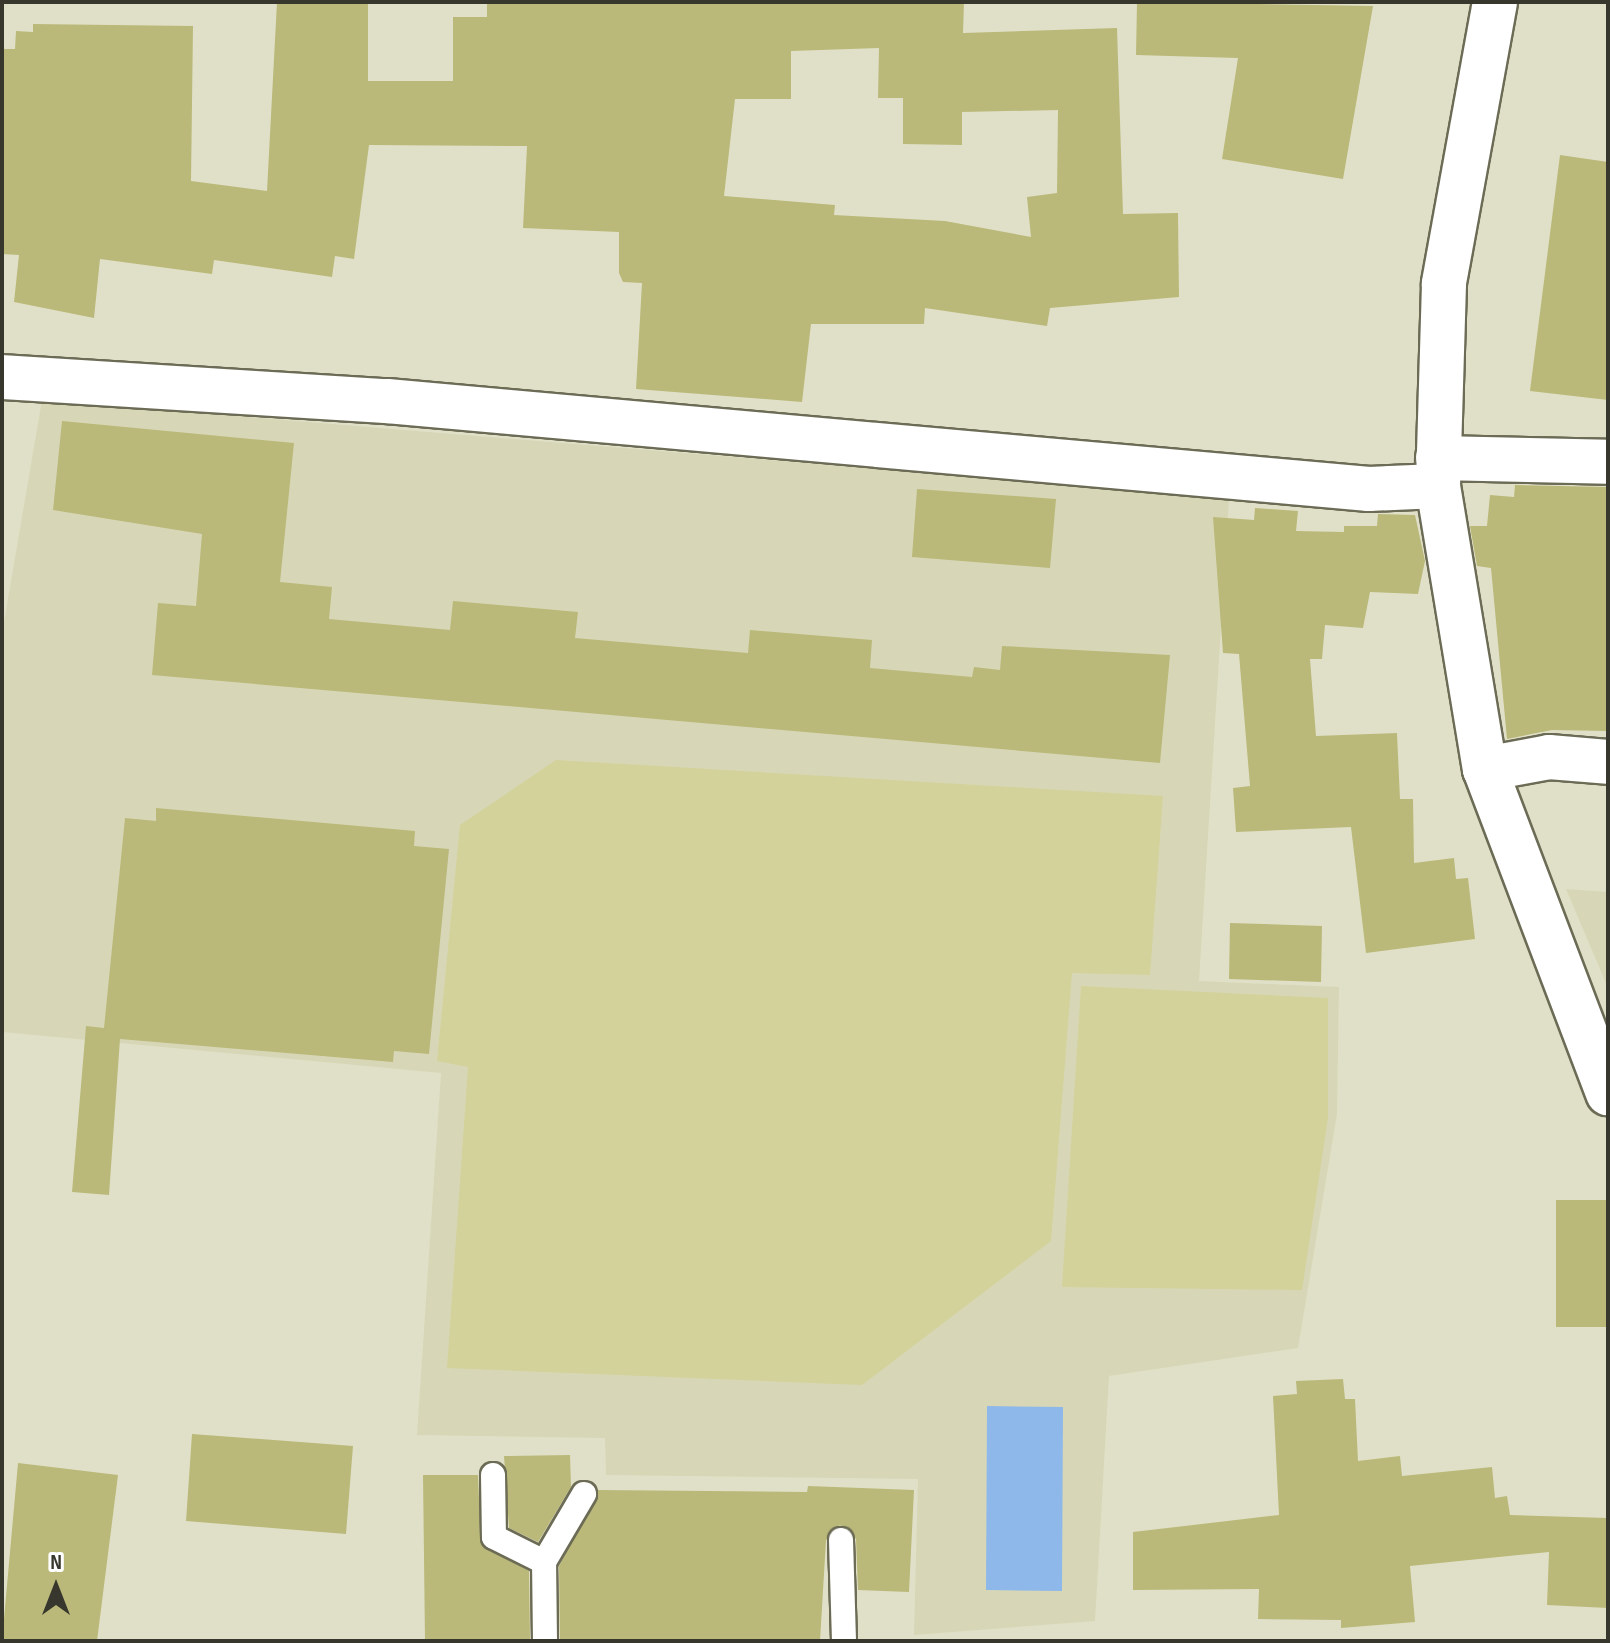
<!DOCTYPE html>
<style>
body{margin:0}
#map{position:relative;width:1610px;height:1643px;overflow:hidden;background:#e0e0c8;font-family:"Sofia Sans Condensed",sans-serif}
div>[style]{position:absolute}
.built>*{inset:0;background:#d7d7b7}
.green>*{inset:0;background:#d3d29a}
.water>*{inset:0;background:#8eb8ea}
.building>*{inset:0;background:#bab979}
.roads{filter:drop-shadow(2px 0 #6c6c56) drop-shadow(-2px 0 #6c6c56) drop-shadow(0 2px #6c6c56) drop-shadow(0 -2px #6c6c56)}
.lane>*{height:24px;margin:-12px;padding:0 12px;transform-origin:12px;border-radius:12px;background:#fff}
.street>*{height:44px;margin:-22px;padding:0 22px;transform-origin:22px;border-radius:22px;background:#fff}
span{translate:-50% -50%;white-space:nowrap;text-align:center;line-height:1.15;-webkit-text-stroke:8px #fff;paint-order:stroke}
.frame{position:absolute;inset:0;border:4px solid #37372e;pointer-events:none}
.north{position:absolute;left:16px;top:1547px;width:80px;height:80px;-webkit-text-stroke:6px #fff;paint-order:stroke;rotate:0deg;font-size:22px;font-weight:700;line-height:32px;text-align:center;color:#37372e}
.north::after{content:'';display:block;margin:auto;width:28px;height:36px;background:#37372e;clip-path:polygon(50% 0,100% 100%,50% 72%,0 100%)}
</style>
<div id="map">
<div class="built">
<i style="clip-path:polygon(42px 400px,1229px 498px,1199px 981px,1339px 987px,1337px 1114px,1298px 1348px,1109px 1376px,1095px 1621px,914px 1635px,918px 1479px,606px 1475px,605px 1438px,417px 1435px,441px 1073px,2px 1032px,2px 634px)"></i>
<i style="clip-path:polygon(1566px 889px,1608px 892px,1608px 988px)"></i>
</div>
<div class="green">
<i style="clip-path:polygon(556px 760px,1163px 796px,1150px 975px,1072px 973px,1051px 1241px,862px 1385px,447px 1368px,468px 1067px,437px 1061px,460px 825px)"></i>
<i style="clip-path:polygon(1081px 986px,1328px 998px,1328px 1118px,1302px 1290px,1062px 1287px)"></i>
</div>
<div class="water">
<i style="clip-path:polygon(987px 1406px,1063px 1407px,1062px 1591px,986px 1590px)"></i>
</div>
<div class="building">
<i style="clip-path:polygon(evenodd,277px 2px,368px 2px,368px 81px,453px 81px,453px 17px,487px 17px,487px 2px,964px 2px,963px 33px,1117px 28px,1123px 214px,1178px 213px,1179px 297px,1050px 308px,1047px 326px,925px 308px,924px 324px,811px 324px,802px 402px,636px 389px,642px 283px,623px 282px,619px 273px,619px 232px,523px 228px,527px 146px,369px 145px,354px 259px,335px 256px,332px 277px,214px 260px,212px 274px,100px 259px,94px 318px,14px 302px,19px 255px,2px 254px,2px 49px,15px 49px,16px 31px,33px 32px,33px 24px,193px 26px,191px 181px,267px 191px,277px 2px,879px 48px,878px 98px,903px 98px,903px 144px,962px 145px,962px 112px,1058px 110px,1057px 193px,1027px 197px,1031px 237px,945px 221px,834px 215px,835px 205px,724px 196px,735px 99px,791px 99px,791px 51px,879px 48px)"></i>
<i style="clip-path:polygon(1137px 2px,1373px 6px,1343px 179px,1222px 159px,1238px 58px,1136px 55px)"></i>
<i style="clip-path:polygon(1560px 155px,1608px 162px,1608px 400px,1530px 391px)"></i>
<i style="clip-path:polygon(62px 421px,294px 443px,280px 582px,332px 587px,329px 619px,450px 630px,453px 601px,578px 612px,575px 638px,748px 653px,750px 630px,872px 640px,870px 668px,972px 677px,974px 667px,1000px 670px,1002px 646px,1170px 655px,1160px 763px,152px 675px,158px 603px,196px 606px,202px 534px,53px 510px)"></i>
<i style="clip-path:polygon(1515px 485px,1608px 487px,1608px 731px,1552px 730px,1507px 739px,1491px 568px,1477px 566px,1470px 526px,1487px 526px,1490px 495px,1514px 497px)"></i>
<i style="clip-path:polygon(917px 489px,1056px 499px,1050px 568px,912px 557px)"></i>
<i style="clip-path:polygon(1255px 508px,1298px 511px,1296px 531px,1344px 532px,1344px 526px,1377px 526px,1378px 514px,1415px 515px,1425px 561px,1418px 594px,1370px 592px,1363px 628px,1325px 625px,1322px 659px,1310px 659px,1316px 736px,1397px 733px,1400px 799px,1413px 799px,1414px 863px,1454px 858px,1456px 879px,1468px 878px,1475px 939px,1366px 953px,1351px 827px,1236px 832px,1233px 788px,1250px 786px,1239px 654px,1223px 653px,1213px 517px,1254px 520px)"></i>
<i style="clip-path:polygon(156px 808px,415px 831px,414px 846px,449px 849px,429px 1054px,394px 1051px,393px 1062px,120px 1039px,109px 1195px,72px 1192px,86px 1026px,104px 1028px,125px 818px,156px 821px)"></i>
<i style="clip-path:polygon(1230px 923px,1322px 926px,1321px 982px,1229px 979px)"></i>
<i style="clip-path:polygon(1556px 1200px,1607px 1200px,1608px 1327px,1556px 1327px)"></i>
<i style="clip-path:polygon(1343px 1379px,1345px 1399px,1355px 1399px,1358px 1461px,1400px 1456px,1402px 1476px,1492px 1467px,1495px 1498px,1507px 1496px,1510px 1515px,1608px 1518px,1608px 1608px,1547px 1605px,1549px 1552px,1410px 1566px,1415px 1622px,1341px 1628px,1341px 1620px,1258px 1619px,1259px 1589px,1133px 1590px,1133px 1532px,1279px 1515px,1273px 1396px,1297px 1394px,1296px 1381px)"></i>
<i style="clip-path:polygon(192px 1434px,353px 1446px,346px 1534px,186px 1521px)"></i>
<i style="clip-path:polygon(570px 1455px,571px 1487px,538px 1542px,509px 1528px,504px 1456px)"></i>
<i style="clip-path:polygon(18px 1463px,118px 1475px,97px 1641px,2px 1641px)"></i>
<i style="clip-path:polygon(423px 1475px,478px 1475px,481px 1544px,529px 1571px,530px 1641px,425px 1641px)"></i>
<i style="clip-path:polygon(808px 1486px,914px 1490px,909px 1592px,858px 1590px,856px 1539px,840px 1525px,826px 1540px,820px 1641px,560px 1641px,559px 1566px,598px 1490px,807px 1492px)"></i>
</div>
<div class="roads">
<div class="lane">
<i style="left:493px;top:1475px;width:62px;rotate:89.1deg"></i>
<i style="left:494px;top:1537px;width:56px;rotate:26.6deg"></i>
<i style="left:841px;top:1540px;width:101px;rotate:88.3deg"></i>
<i style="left:545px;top:1641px;width:79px;rotate:-90.7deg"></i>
<i style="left:544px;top:1562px;width:79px;rotate:-59.5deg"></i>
</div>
<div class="street">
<i style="left:1495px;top:2px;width:287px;rotate:100.3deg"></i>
<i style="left:1444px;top:284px;width:202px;rotate:91.7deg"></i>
<i style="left:1438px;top:486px;width:287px;rotate:80.6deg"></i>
<i style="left:1485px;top:769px;width:347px;rotate:69.2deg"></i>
<i style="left:2px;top:377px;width:386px;rotate:3.6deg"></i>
<i style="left:387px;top:401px;width:986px;rotate:5.12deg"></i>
<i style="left:1369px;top:489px;width:69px;rotate:-2.5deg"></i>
<i style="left:1438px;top:458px;width:170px;rotate:1.3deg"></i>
<i style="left:1485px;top:769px;width:65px;rotate:-10.6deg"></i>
<i style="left:1549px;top:757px;width:59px;rotate:4.8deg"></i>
</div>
</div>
<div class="frame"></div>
<div class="north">N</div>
</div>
